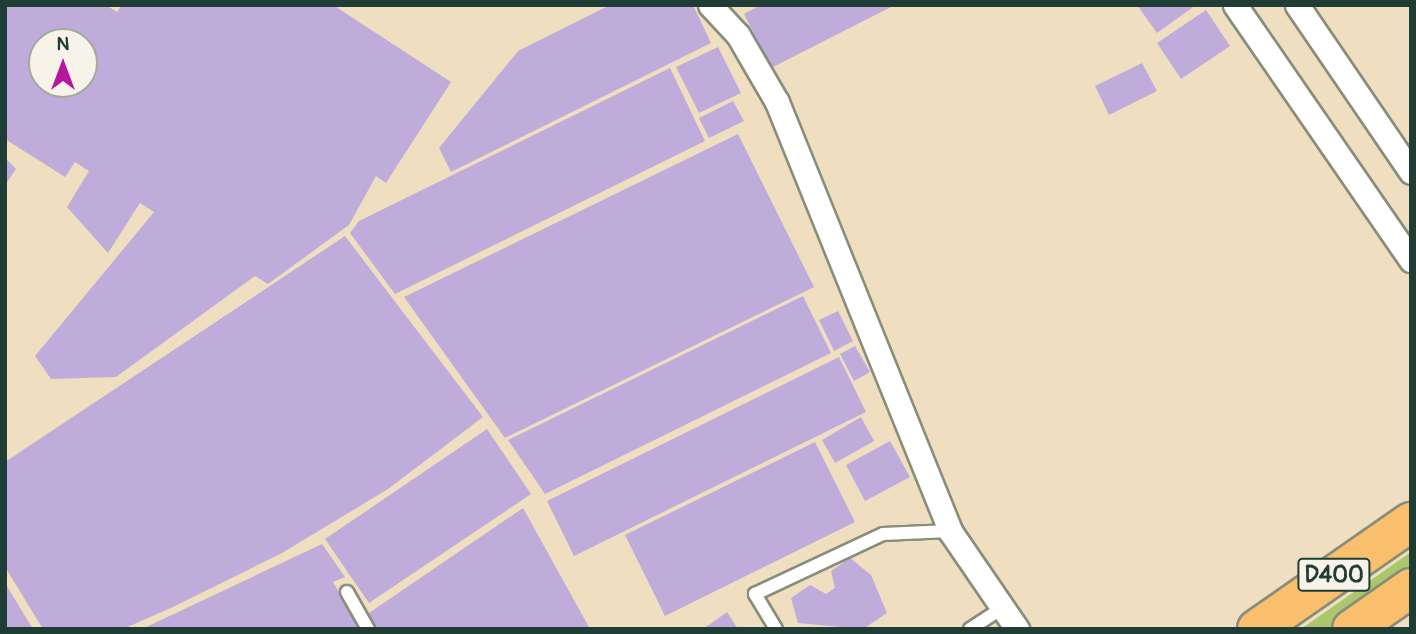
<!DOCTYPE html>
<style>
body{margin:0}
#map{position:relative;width:1416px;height:634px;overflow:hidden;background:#f0dec0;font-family:Pangolin,sans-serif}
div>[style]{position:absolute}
.green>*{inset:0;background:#abc76d}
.building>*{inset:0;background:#c0acdb}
.roads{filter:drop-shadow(2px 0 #888e7a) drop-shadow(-2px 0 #888e7a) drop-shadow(0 2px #888e7a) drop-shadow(0 -2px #888e7a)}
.service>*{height:12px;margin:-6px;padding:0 6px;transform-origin:6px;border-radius:6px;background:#fff}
.minor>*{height:23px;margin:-11.5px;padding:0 11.5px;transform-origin:11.5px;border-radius:11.5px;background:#fff}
.trunk>*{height:38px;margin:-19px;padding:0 19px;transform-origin:19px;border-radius:19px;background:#f9bf6d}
span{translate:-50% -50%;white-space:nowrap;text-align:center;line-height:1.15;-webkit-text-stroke:6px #f7f3e8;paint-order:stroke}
.shield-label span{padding:2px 5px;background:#f7f3e8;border:2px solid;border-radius:5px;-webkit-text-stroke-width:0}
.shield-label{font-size:23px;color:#1f3d34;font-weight:700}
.frame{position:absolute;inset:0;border:7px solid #1f3d34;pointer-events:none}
.north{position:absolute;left:28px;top:28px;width:70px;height:70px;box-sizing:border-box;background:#f7f3e8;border:2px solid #a1aaa0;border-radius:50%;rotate:0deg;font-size:19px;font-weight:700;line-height:28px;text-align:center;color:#1f3d34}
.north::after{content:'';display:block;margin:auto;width:24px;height:32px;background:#b5179e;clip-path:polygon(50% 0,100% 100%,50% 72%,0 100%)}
</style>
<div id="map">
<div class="green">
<i style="clip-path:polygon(1411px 552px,1411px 572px,1329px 629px,1301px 629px)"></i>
</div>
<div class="building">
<i style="clip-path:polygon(evenodd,5px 5px,106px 5px,117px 12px,122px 5px,333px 5px,451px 82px,386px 183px,376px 176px,349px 225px,268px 284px,255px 276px,116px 377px,51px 379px,35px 356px,154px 212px,140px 203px,108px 253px,67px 207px,89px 171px,75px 162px,65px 177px,5px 139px,5px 5px,42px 42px,84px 42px,84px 84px,42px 84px,42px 42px)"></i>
<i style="clip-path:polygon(610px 5px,693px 5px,711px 43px,451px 172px,439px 148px,518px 51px)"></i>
<i style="clip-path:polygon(761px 5px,895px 5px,771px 68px,744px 14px)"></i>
<i style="clip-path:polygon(1137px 5px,1196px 5px,1157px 33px)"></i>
<i style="clip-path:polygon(1206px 10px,1230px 46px,1181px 79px,1157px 43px)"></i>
<i style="clip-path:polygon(718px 47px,741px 93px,699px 113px,676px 67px)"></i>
<i style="clip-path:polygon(1142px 63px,1157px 91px,1109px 115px,1095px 86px)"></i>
<i style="clip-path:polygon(670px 68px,705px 141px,395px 294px,350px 233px,359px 221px)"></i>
<i style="clip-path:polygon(733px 101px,744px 121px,709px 138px,699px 118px)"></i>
<i style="clip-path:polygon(738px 134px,814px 287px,505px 438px,404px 297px)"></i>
<i style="clip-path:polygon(5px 158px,16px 169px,5px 185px)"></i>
<i style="clip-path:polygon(345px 236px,483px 417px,388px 489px,282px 553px,173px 607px,123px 629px,43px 629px,5px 567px,5px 462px)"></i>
<i style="clip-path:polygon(803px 296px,831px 353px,545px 494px,508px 440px)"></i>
<i style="clip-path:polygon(838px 311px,853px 341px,834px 351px,819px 320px)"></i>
<i style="clip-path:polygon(855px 346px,870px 372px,854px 381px,840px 354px)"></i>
<i style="clip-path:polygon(839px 357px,866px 412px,574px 556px,547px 501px)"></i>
<i style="clip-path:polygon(861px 417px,874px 441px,835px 463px,822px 440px)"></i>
<i style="clip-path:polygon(487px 429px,531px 494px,369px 603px,325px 539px)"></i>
<i style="clip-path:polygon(890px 441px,910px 477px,865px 501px,846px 465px)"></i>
<i style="clip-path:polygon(815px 442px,855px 522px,665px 616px,625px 535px)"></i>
<i style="clip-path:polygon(523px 508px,590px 629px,374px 629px,366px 615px)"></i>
<i style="clip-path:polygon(322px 544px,345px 577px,333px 582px,361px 629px,142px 629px)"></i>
<i style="clip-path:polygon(850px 558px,871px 575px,887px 613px,863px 629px,798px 623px,791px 598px,810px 585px,826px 594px,835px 588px,831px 571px)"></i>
<i style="clip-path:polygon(5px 583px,33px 629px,5px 629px)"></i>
<i style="clip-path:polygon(727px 612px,738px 629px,703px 629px)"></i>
</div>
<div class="roads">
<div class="service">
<i style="left:347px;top:592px;width:43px;rotate:60.4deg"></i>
<i style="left:776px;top:629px;width:41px;rotate:-121deg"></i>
<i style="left:755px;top:594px;width:141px;rotate:-25.1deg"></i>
<i style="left:883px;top:534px;width:67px;rotate:-2.6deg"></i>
<i style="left:970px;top:629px;width:38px;rotate:-33deg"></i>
</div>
<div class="minor">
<i style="left:710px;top:5px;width:41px;rotate:47deg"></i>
<i style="left:738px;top:35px;width:78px;rotate:59.8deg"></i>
<i style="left:777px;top:102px;width:463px;rotate:68deg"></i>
<i style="left:950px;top:531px;width:119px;rotate:55.6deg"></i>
<i style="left:1235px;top:5px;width:310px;rotate:55.4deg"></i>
<i style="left:1297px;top:5px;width:202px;rotate:55.7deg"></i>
</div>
<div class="trunk">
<i style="left:1257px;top:629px;width:188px;rotate:-34.8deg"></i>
<i style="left:1352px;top:629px;width:72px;rotate:-34.8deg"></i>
</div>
</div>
<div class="shield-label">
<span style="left:1334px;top:575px">D400</span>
</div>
<div class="frame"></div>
<div class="north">N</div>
</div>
